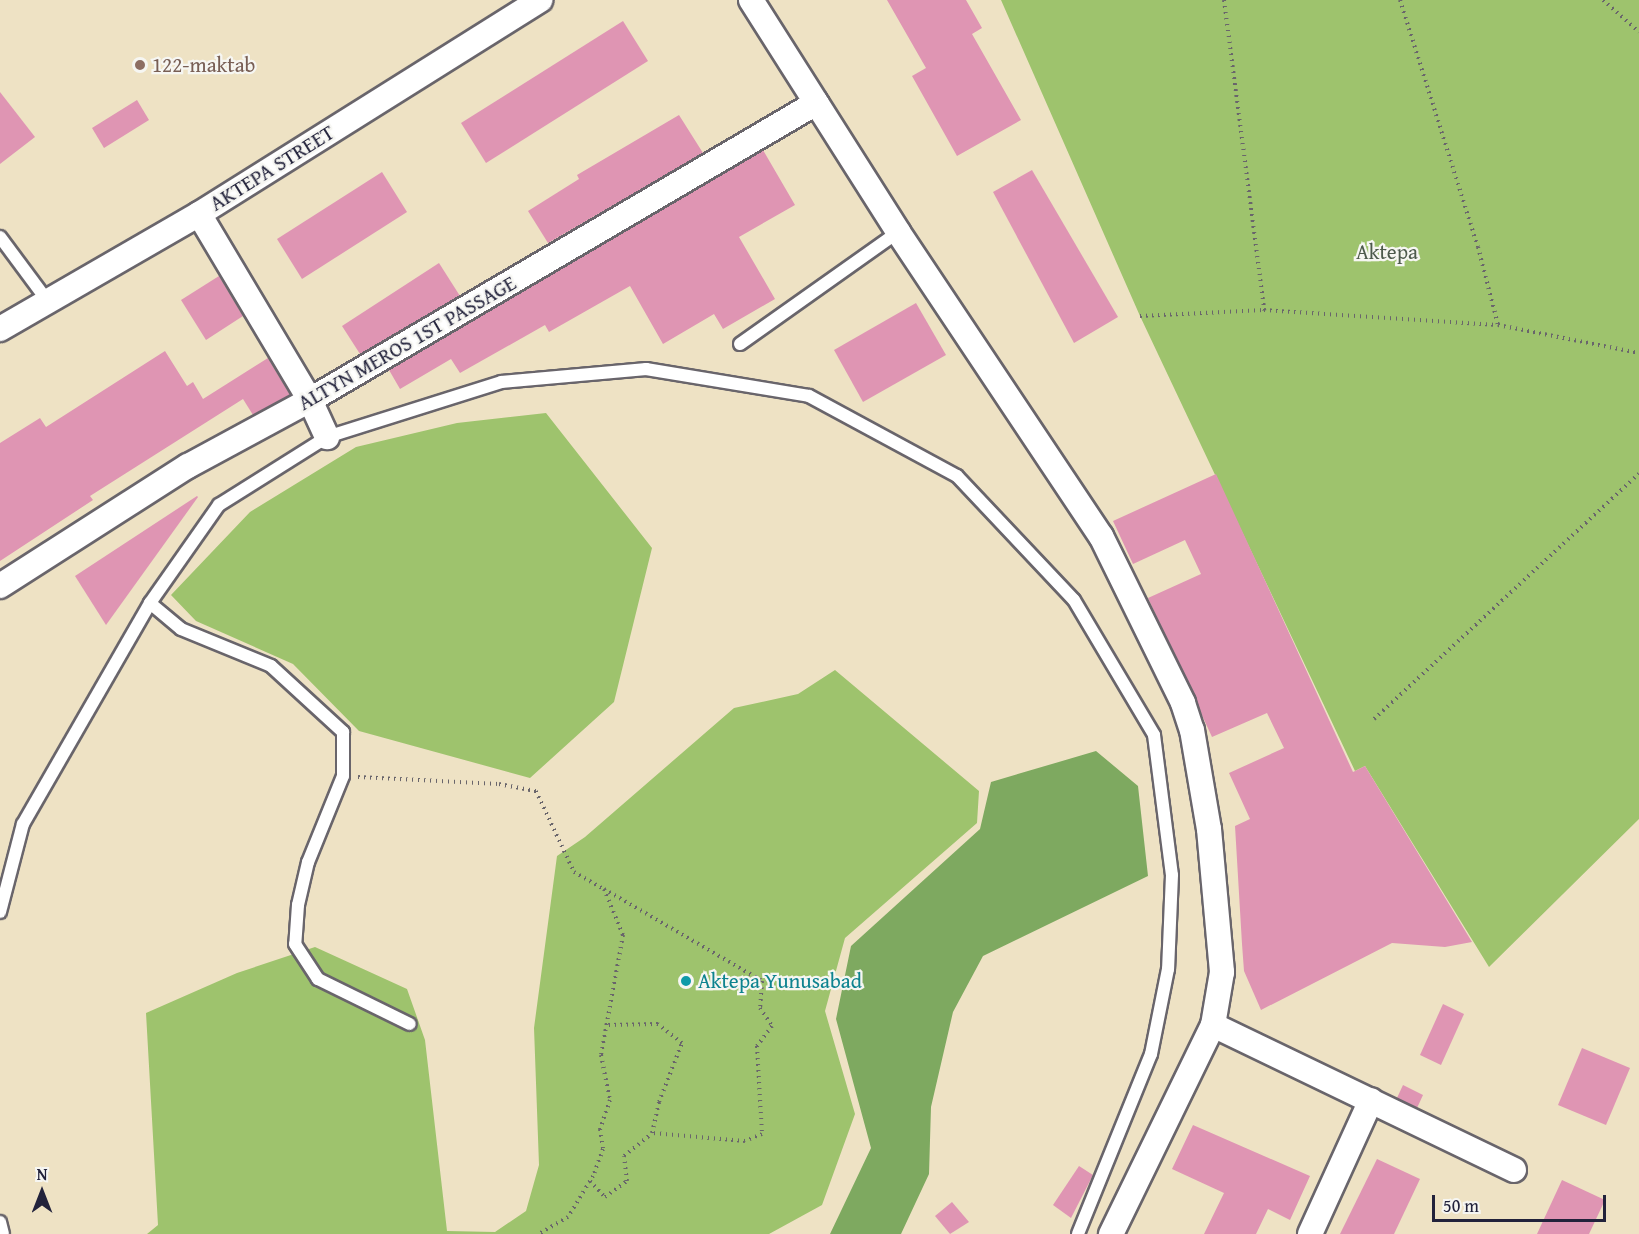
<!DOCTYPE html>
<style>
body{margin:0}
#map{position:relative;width:1639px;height:1234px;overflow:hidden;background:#eee2c4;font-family:"Gentium Book Plus",serif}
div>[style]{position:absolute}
.green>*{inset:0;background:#9ec36d}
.forest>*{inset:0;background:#7ea960}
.building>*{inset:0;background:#df95b3}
.path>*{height:4px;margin-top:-2px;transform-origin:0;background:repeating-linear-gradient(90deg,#69656b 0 1.5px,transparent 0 6px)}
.roads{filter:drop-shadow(2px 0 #69656b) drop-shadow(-2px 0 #69656b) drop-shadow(0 2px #69656b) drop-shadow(0 -2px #69656b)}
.service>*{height:12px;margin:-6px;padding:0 6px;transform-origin:6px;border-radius:6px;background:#fff}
.minor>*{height:24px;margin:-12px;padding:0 12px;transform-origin:12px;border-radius:12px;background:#fff}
.dots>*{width:16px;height:16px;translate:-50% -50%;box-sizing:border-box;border:3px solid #f6f6f2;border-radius:50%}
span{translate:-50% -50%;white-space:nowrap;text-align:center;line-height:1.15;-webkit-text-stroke:4.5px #f6f6f2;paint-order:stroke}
.education-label{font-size:21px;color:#785e54}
.left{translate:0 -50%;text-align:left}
.street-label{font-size:21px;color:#22223b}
.park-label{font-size:21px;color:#4d5a4c}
.culture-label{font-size:21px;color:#0d838f}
.north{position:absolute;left:12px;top:1162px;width:60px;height:60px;-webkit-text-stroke:4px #f6f6f2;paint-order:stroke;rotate:0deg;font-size:16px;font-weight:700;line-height:24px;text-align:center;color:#22223b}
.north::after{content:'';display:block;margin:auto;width:21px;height:27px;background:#22223b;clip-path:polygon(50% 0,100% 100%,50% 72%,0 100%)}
.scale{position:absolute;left:1432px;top:1195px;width:174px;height:27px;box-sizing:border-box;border:3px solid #22223b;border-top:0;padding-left:8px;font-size:18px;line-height:21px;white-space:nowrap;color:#22223b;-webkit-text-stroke:4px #f6f6f2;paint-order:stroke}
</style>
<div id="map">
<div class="green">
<i style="clip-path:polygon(1001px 0,1639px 0,1639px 819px,1489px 967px,1365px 766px,1355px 771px,1140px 316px)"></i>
<i style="clip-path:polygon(546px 413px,652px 548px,614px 702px,530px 778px,359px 731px,293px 664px,196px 621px,171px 595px,250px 512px,356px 447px,457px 423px)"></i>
<i style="clip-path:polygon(835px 670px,979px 791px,977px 823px,845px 938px,825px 1011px,855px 1114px,822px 1205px,769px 1234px,147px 1234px,158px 1225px,146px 1013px,237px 973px,315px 947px,407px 989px,425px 1040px,447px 1231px,495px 1232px,526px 1211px,539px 1165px,534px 1028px,557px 856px,585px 837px,734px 708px,798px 694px)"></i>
</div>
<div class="forest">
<i style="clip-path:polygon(1096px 751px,1138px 786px,1148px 876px,983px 956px,953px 1012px,931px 1107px,929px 1174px,901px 1234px,830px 1234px,871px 1148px,836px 1019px,851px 946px,980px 829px,991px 782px)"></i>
</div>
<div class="building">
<i style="clip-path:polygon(887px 0,966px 0,982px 28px,972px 34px,1021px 120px,957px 156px,912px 76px,926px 68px)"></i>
<i style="clip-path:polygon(623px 21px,648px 61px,486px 163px,461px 123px)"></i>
<i style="clip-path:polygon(0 92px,35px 137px,0 164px)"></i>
<i style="clip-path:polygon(137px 100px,149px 120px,104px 148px,92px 128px)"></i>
<i style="clip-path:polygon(679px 115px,703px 153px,548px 243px,528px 211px,579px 179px,577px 175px)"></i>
<i style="clip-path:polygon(763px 150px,795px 205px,739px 237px,775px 299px,723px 329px,714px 314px,663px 344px,630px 286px,549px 332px,545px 325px,460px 373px,451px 359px,400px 389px,389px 370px)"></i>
<i style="clip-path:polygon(1032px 170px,1118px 317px,1074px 343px,993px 192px)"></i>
<i style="clip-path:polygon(382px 172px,407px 212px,302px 279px,277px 239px)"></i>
<i style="clip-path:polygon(439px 263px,460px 296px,360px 354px,342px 326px)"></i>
<i style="clip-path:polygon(219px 276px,243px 316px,206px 340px,181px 300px)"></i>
<i style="clip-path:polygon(916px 303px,946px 355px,863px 402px,834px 350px)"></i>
<i style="clip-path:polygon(165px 351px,187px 386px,193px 382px,203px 399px,268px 358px,290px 395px,253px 415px,243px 399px,90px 496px,93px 500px,0 561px,0 443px,40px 418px,46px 427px)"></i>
<i style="clip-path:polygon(1216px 474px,1353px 772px,1365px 766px,1472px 942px,1445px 947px,1392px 943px,1261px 1010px,1244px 971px,1242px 944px,1235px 826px,1250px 819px,1229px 773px,1284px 748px,1267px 713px,1212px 737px,1148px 598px,1201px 574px,1185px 540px,1133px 564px,1113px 521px)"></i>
<i style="clip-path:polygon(197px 496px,198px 497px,106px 625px,75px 576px)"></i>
<i style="clip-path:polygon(1443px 1004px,1464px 1014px,1441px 1065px,1420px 1055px)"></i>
<i style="clip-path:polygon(1582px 1048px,1630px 1068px,1606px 1125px,1558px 1105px)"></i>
<i style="clip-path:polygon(1403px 1085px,1423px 1095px,1417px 1108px,1397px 1098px)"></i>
<i style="clip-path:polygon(1193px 1125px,1310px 1176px,1290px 1220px,1268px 1209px,1256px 1234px,1204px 1234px,1224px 1193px,1172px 1169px)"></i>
<i style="clip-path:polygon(1377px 1159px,1420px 1179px,1394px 1234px,1340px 1234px)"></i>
<i style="clip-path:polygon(1079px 1166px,1093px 1175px,1071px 1218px,1053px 1205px)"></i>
<i style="clip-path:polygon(1562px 1180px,1605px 1200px,1589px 1234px,1537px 1234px)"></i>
<i style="clip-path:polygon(952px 1202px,969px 1222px,950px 1234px,935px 1216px)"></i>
</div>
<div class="path">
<i style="left:1224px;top:0;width:313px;rotate:82.6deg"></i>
<i style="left:1400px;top:0;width:259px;rotate:72.5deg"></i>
<i style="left:1478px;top:247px;width:81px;rotate:75.6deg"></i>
<i style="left:1603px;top:0;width:48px;rotate:41.6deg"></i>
<i style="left:1140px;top:316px;width:124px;rotate:-2.8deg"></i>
<i style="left:1264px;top:310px;width:234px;rotate:3.7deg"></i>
<i style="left:1498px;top:325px;width:144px;rotate:11.2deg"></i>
<i style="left:1374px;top:719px;width:361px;rotate:-42.8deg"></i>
<i style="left:358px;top:777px;width:141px;rotate:2.8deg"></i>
<i style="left:499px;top:784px;width:38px;rotate:11deg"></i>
<i style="left:536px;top:791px;width:89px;rotate:64.9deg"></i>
<i style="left:574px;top:872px;width:34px;rotate:30deg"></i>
<i style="left:604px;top:889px;width:50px;rotate:67.6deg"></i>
<i style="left:623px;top:935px;width:122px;rotate:100.4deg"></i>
<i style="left:601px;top:1055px;width:46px;rotate:78.7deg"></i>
<i style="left:610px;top:1100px;width:31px;rotate:109deg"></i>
<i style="left:600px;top:1129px;width:20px;rotate:81deg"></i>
<i style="left:603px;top:1149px;width:29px;rotate:110deg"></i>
<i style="left:593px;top:1176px;width:48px;rotate:121.4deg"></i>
<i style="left:568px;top:1217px;width:34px;rotate:150deg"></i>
<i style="left:604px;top:889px;width:183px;rotate:30.2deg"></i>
<i style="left:762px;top:981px;width:27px;rotate:94deg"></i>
<i style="left:760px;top:1008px;width:22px;rotate:56deg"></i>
<i style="left:772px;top:1026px;width:25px;rotate:127deg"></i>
<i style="left:757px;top:1046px;width:88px;rotate:86.7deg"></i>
<i style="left:762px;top:1134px;width:18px;rotate:158deg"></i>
<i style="left:745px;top:1141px;width:93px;rotate:-175.1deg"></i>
<i style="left:590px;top:1181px;width:22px;rotate:47deg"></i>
<i style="left:605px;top:1197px;width:27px;rotate:-36deg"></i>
<i style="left:627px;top:1181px;width:25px;rotate:-97deg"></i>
<i style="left:624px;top:1156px;width:36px;rotate:-39deg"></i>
<i style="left:652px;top:1133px;width:32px;rotate:-77deg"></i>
<i style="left:659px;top:1102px;width:63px;rotate:-68.7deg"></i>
<i style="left:682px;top:1043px;width:31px;rotate:-142deg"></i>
<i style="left:658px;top:1024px;width:50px;rotate:178.9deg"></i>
</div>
<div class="roads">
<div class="service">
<i style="left:0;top:237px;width:82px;rotate:53.4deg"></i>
<i style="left:740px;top:344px;width:194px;rotate:-35.3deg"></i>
<i style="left:150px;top:603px;width:40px;rotate:40deg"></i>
<i style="left:181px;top:629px;width:97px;rotate:22.3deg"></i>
<i style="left:271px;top:666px;width:98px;rotate:42.5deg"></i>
<i style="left:343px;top:732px;width:44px;rotate:90deg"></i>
<i style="left:343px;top:776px;width:93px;rotate:112.1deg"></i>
<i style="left:308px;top:862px;width:44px;rotate:103.1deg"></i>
<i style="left:298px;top:905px;width:39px;rotate:94deg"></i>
<i style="left:295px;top:944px;width:42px;rotate:56.7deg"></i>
<i style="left:318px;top:979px;width:102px;rotate:26.1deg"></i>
<i style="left:0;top:912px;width:91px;rotate:-75.4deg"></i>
<i style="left:23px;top:824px;width:255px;rotate:-60.1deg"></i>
<i style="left:150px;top:603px;width:120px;rotate:-54.9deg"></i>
<i style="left:219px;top:505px;width:128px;rotate:-32.2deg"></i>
<i style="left:327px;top:437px;width:182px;rotate:-17.5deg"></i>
<i style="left:501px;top:382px;width:146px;rotate:-5.1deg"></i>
<i style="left:646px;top:369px;width:165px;rotate:9.4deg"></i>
<i style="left:809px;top:396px;width:168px;rotate:28.4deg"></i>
<i style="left:957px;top:476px;width:170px;rotate:46.7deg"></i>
<i style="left:1074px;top:600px;width:157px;rotate:59.3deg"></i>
<i style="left:1154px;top:735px;width:141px;rotate:82.7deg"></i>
<i style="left:1172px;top:875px;width:94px;rotate:92.4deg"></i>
<i style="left:1168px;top:969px;width:87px;rotate:101.3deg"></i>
<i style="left:1151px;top:1054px;width:194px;rotate:112.1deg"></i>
<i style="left:0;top:1222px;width:12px;rotate:76deg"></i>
</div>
<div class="minor">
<i style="left:751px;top:0;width:275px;rotate:57.6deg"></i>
<i style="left:898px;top:232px;width:366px;rotate:56.3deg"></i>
<i style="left:1101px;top:536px;width:186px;rotate:63.8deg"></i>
<i style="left:1183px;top:703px;width:28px;rotate:72deg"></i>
<i style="left:1192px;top:730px;width:100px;rotate:80.3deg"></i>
<i style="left:1209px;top:829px;width:144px;rotate:84.8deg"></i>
<i style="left:1222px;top:972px;width:54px;rotate:99.6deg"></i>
<i style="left:1213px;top:1025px;width:233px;rotate:116deg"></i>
<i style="left:199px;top:214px;width:217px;rotate:59.2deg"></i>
<i style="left:310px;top:400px;width:41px;rotate:65.3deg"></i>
<i style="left:0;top:329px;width:230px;rotate:-30deg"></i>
<i style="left:199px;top:214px;width:403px;rotate:-32.1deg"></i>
<i style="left:0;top:586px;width:223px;rotate:-32.6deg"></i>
<i style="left:188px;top:466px;width:139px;rotate:-28.4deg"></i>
<i style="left:310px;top:400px;width:587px;rotate:-30.41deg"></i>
<i style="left:1213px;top:1025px;width:334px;rotate:25.7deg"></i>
<i style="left:1310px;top:1234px;width:147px;rotate:-65.5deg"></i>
</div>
</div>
<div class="dots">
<i style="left:140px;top:65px;background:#8d6e63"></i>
<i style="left:686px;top:981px;background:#0f9aa8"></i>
</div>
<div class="education-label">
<span class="left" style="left:152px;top:65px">122-maktab</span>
</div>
<div class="street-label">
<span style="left:272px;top:168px;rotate:-32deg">AKTEPA STREET</span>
<span style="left:407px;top:343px;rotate:-30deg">ALTYN MEROS 1ST PASSAGE</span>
</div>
<div class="park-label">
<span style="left:1387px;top:252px">Aktepa</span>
</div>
<div class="culture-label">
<span class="left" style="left:698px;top:981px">Aktepa Yunusabad</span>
</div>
<div class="north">N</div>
<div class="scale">50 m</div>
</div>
